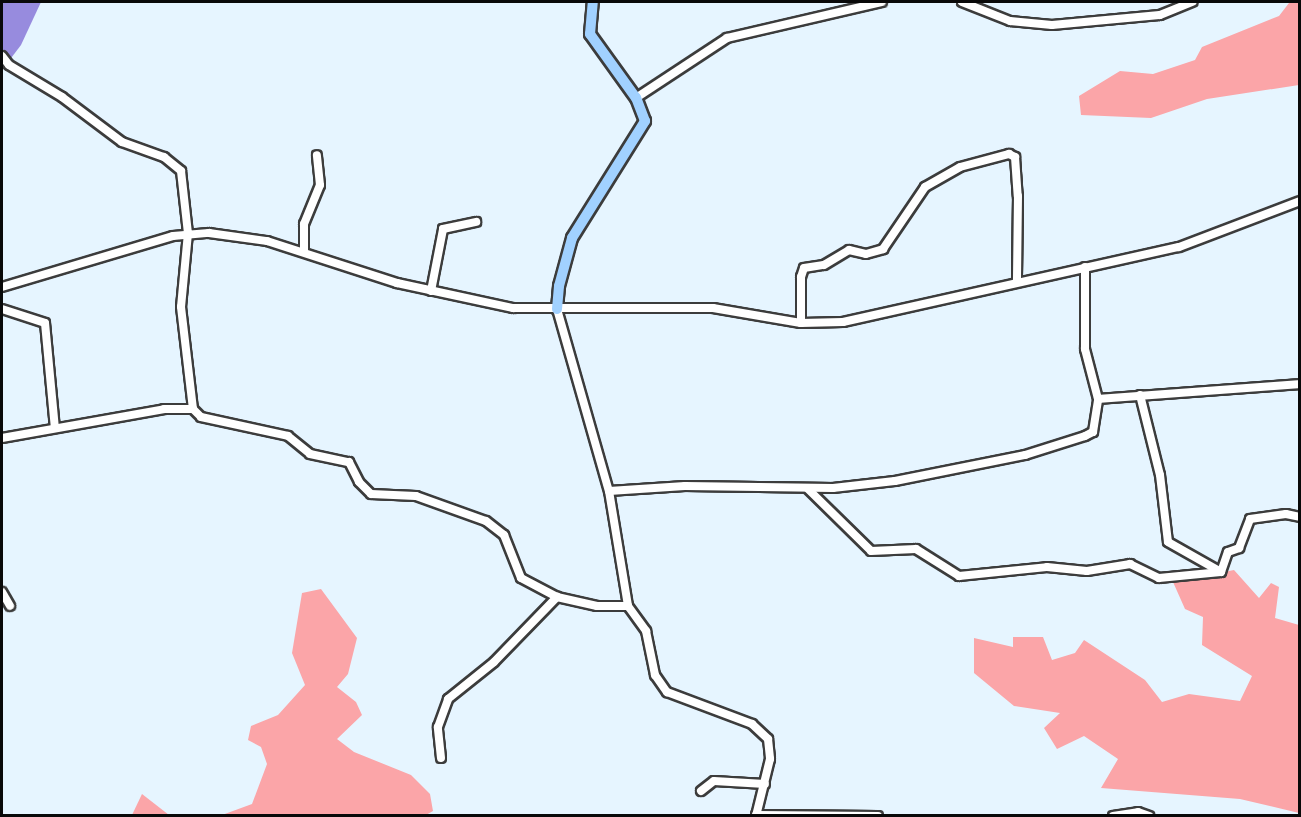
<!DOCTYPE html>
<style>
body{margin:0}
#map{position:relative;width:1301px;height:817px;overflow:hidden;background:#e6f5ff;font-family:Literata,serif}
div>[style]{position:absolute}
.forest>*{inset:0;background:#978bde}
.water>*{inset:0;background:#fba5a8}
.roads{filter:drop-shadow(2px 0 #3c3c3c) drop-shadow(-2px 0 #3c3c3c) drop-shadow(0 2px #3c3c3c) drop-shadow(0 -2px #3c3c3c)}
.street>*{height:8px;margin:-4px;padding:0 4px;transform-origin:4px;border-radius:4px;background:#fff}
.secondary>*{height:10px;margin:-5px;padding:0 5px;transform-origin:5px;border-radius:5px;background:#a1d1ff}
span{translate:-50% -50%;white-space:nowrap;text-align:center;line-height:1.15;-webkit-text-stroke:6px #fff;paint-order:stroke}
.frame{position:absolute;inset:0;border:3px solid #090909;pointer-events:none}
</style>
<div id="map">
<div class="forest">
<i style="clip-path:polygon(2px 2px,41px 2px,21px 45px,2px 70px)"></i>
</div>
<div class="water">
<i style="clip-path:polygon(1299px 2px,1299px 85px,1207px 99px,1151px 118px,1081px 115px,1079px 96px,1120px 71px,1153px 74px,1195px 60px,1202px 47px,1279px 16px,1289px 3px)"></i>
<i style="clip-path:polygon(1234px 570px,1259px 598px,1271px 583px,1279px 587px,1275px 618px,1299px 625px,1299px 813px,1240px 799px,1101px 788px,1118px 759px,1084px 736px,1057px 749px,1044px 728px,1060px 713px,1014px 706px,974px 673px,974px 638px,1013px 647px,1013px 637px,1043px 637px,1052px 660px,1075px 653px,1084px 640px,1145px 680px,1162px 702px,1189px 694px,1240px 701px,1252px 676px,1202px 645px,1203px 617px,1185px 609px,1173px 582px)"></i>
<i style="clip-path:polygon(321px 589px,357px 638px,348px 674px,337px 687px,356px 702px,362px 715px,337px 739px,354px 752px,411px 775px,430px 794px,433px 811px,426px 815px,222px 815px,252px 804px,267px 764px,261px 747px,248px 740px,251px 726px,278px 715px,305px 685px,292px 653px,302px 593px)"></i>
<i style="clip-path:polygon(142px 794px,169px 815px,132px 815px)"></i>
</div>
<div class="roads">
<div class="street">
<i style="left:962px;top:2px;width:52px;rotate:21.6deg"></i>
<i style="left:1010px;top:21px;width:42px;rotate:5.4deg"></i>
<i style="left:1052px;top:25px;width:108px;rotate:-5.3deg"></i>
<i style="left:1160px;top:15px;width:35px;rotate:-22deg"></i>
<i style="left:2px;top:56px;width:11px;rotate:52deg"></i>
<i style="left:9px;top:65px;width:62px;rotate:31.1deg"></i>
<i style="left:62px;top:97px;width:75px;rotate:36.9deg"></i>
<i style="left:122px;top:142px;width:45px;rotate:19.7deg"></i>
<i style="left:164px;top:157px;width:22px;rotate:39deg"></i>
<i style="left:181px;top:171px;width:62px;rotate:83.6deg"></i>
<i style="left:188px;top:233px;width:74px;rotate:95.4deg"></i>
<i style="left:181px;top:307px;width:103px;rotate:83.3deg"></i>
<i style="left:193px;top:409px;width:11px;rotate:45deg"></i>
<i style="left:201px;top:417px;width:89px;rotate:12.3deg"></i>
<i style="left:288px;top:436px;width:28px;rotate:39deg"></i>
<i style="left:310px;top:454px;width:40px;rotate:12deg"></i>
<i style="left:349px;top:462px;width:22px;rotate:63deg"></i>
<i style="left:359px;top:482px;width:17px;rotate:45deg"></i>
<i style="left:371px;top:494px;width:45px;rotate:2.5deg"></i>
<i style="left:416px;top:496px;width:74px;rotate:19.7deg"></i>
<i style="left:486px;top:521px;width:23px;rotate:38deg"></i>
<i style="left:504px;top:535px;width:46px;rotate:68.4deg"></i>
<i style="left:521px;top:578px;width:41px;rotate:27.8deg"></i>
<i style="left:557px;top:597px;width:41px;rotate:12.7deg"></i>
<i style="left:597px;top:606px;width:31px"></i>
<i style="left:636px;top:98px;width:109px;rotate:-33.4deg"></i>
<i style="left:727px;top:38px;width:159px;rotate:-13.1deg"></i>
<i style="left:304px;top:252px;width:28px;rotate:-90deg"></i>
<i style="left:304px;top:224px;width:42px;rotate:-67.7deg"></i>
<i style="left:320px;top:185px;width:30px;rotate:-96deg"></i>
<i style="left:2px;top:287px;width:178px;rotate:-16.6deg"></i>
<i style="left:173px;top:236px;width:36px;rotate:-5deg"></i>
<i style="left:209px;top:233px;width:59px;rotate:7.9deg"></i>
<i style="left:267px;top:241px;width:137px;rotate:17.9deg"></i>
<i style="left:397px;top:283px;width:119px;rotate:12.2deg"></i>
<i style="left:513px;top:308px;width:200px"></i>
<i style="left:713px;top:308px;width:89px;rotate:9.7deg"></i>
<i style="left:801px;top:323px;width:42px;rotate:-1.4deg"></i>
<i style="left:843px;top:322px;width:344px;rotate:-12.6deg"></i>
<i style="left:1179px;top:247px;width:129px;rotate:-20.8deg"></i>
<i style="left:431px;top:291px;width:63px;rotate:-79deg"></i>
<i style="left:443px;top:229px;width:34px;rotate:-12deg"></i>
<i style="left:2px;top:309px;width:45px;rotate:18deg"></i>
<i style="left:45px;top:323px;width:105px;rotate:84.6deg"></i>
<i style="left:557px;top:309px;width:189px;rotate:74.1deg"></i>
<i style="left:609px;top:491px;width:117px;rotate:80.6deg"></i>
<i style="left:628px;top:606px;width:31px;rotate:54deg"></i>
<i style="left:646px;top:631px;width:45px;rotate:78.4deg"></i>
<i style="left:655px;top:675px;width:21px;rotate:55deg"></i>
<i style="left:667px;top:692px;width:91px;rotate:20.6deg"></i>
<i style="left:752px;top:724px;width:22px;rotate:43deg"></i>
<i style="left:768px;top:739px;width:20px;rotate:84deg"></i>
<i style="left:770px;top:759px;width:59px;rotate:103.8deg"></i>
<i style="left:801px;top:323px;width:46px;rotate:-90deg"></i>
<i style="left:801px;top:277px;width:9px;rotate:-72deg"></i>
<i style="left:804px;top:268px;width:20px;rotate:-9deg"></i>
<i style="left:824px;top:265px;width:29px;rotate:-31deg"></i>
<i style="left:849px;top:250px;width:17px;rotate:13deg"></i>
<i style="left:866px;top:254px;width:18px;rotate:-16deg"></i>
<i style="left:883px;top:249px;width:75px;rotate:-55.9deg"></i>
<i style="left:925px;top:187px;width:40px;rotate:-29.7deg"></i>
<i style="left:960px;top:167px;width:51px;rotate:-14.9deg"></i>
<i style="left:1009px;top:154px;width:7px;rotate:27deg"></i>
<i style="left:1015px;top:157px;width:39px;rotate:86deg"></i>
<i style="left:1018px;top:196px;width:85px;rotate:90.7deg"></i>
<i style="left:1140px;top:395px;width:82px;rotate:76deg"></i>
<i style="left:1160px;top:475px;width:67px;rotate:83.2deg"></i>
<i style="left:1168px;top:542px;width:61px;rotate:29.5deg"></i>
<i style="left:1098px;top:399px;width:203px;rotate:-4.2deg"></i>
<i style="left:2px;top:438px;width:165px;rotate:-10.1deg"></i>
<i style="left:164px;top:409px;width:29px"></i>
<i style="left:808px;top:489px;width:88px;rotate:44.5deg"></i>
<i style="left:871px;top:551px;width:45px;rotate:-2.5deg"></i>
<i style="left:916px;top:549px;width:51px;rotate:32.1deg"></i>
<i style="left:959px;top:576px;width:88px;rotate:-5.8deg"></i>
<i style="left:1047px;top:567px;width:40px;rotate:5.7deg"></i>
<i style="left:1087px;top:571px;width:44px;rotate:-9.2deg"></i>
<i style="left:1130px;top:564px;width:32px;rotate:26deg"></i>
<i style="left:1159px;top:578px;width:62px;rotate:-5.5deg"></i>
<i style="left:1221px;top:572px;width:21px;rotate:-71deg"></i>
<i style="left:1228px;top:552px;width:12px;rotate:-20deg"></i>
<i style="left:1239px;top:548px;width:31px;rotate:-69deg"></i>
<i style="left:1250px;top:519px;width:36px;rotate:-8deg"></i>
<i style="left:1286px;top:514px;width:14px;rotate:12deg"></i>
<i style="left:609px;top:491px;width:76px;rotate:-3.8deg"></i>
<i style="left:685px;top:486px;width:148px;rotate:0.8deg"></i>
<i style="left:833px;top:488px;width:62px;rotate:-6.4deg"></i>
<i style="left:895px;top:481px;width:133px;rotate:-11.3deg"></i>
<i style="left:1025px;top:455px;width:63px;rotate:-17.6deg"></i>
<i style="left:1085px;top:436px;width:9px;rotate:-27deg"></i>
<i style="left:1093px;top:432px;width:33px;rotate:-81deg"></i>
<i style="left:1098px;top:399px;width:52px;rotate:-104.6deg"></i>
<i style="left:1085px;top:349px;width:82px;rotate:-90deg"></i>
<i style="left:2px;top:592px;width:16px;rotate:60deg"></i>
<i style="left:441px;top:758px;width:31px;rotate:-96deg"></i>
<i style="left:438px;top:727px;width:30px;rotate:-70deg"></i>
<i style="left:448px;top:699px;width:59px;rotate:-38.8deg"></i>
<i style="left:494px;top:662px;width:91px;rotate:-45.9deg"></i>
<i style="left:701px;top:791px;width:16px;rotate:-38deg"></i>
<i style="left:714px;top:781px;width:51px;rotate:3.4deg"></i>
<i style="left:756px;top:815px;width:122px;rotate:0.5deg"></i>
<i style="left:1113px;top:816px;width:25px;rotate:-9deg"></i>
<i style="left:1138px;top:812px;width:12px;rotate:20deg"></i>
</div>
<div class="secondary">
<i style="left:557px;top:309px;width:23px;rotate:-85deg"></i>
<i style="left:559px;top:286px;width:50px;rotate:-74.8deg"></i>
<i style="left:572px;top:238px;width:138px;rotate:-58deg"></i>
<i style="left:645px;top:121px;width:25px;rotate:-111deg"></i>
<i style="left:636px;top:98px;width:79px;rotate:-125.7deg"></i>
<i style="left:590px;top:34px;width:32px;rotate:-85deg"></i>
</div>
</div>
<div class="frame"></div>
</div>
